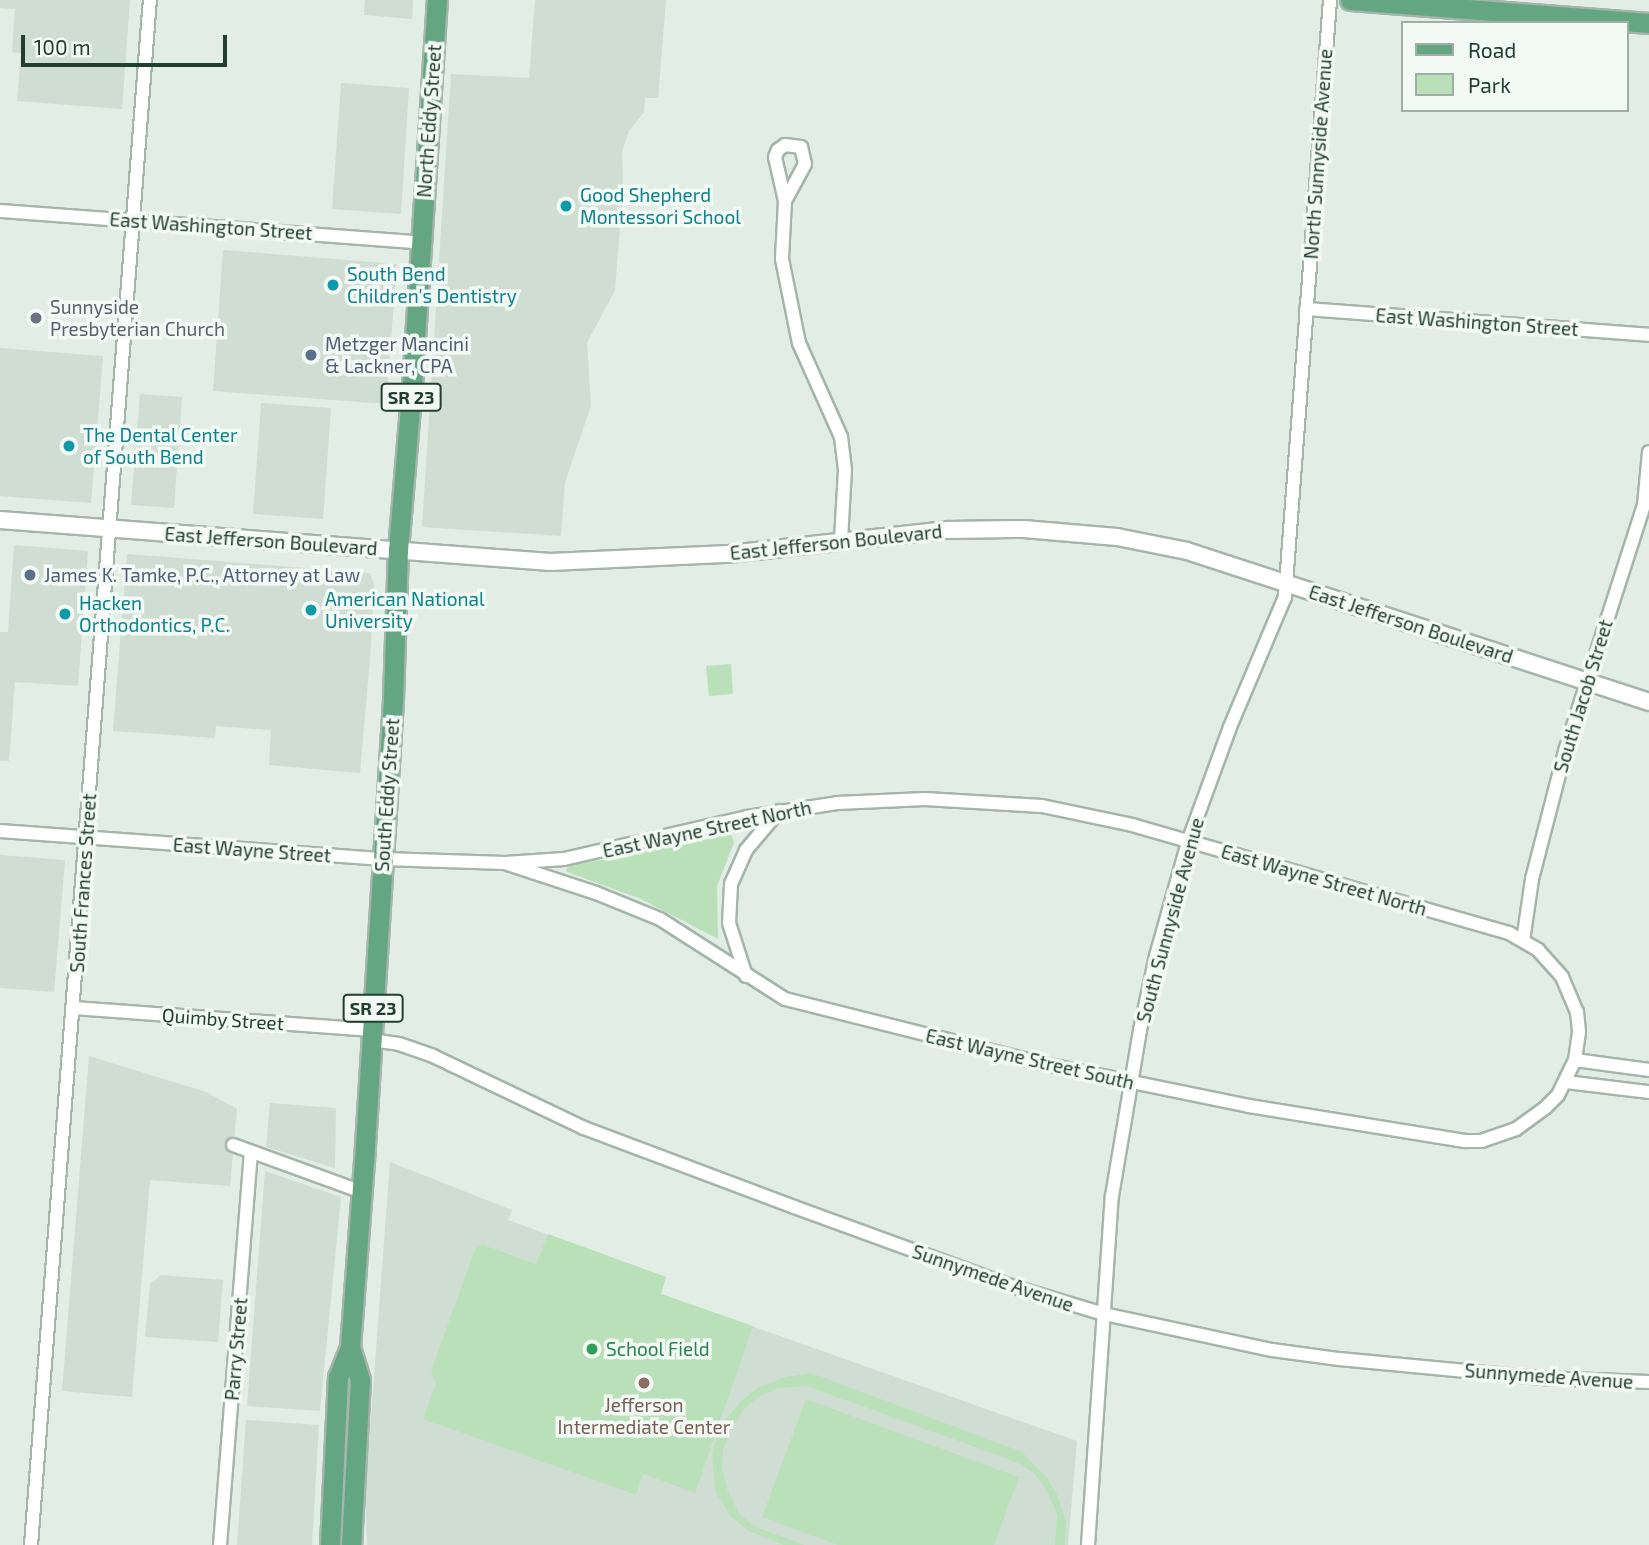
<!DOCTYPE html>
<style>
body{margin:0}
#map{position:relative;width:1649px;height:1545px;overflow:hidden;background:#e2ede5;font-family:"Exo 2",sans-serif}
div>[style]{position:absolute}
.built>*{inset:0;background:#d0ddd3}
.green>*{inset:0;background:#bae0b9}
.roads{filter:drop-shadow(2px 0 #a4b5aa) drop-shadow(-2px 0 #a4b5aa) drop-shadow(0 2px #a4b5aa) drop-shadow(0 -2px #a4b5aa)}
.minor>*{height:12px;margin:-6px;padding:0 6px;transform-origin:6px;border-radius:6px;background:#fff}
.tertiary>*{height:16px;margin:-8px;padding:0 8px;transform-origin:8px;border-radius:8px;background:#fff}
.primary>*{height:19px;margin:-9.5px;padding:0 9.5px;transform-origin:9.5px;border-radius:9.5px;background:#64a582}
.dots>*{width:19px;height:19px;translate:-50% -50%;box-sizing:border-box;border:4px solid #f3f9f4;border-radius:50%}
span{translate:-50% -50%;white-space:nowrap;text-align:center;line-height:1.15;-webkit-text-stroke:7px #f3f9f4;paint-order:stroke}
.shield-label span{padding:2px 5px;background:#f3f9f4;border:2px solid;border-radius:5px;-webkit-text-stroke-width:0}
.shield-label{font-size:18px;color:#213f2e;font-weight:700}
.street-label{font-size:19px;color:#213f2e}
.culture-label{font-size:19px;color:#0d838f}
.left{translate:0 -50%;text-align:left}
.worship-label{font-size:19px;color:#5b616d}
.service-label{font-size:19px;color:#4e5e75}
.leisure-label{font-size:19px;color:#27864d}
.education-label{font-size:19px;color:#785e54}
.legend{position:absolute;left:1401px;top:21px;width:228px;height:91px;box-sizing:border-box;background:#f3f9f4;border:2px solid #9fafa5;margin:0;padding:9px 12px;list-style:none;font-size:21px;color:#213f2e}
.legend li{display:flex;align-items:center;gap:14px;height:35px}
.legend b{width:35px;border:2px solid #9fafa5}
.scale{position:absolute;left:21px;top:35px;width:206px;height:32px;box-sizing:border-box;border:4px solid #213f2e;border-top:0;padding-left:9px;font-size:21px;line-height:24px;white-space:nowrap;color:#213f2e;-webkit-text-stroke:5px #f3f9f4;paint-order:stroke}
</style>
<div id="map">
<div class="built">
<i style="clip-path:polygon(0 0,130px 0,122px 109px,17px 101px,21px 53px,12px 52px,15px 9px,0 8px)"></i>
<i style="clip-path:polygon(365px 0,413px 0,412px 19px,364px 15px)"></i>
<i style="clip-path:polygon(535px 0,666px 0,658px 98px,645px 98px,644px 112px,629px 131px,622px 151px,623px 188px,615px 290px,587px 343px,591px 406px,565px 482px,561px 536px,422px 527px,451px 74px,529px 78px)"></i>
<i style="clip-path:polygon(341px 83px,409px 88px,401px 214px,332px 209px)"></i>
<i style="clip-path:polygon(223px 250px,397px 264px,386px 404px,213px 391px)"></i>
<i style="clip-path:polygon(0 348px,103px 356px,91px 503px,0 496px)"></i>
<i style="clip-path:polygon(140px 394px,182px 397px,174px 508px,131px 505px)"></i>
<i style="clip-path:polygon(261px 403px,331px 408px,323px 519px,253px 514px)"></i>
<i style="clip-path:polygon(14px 545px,88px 551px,78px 686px,15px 682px,9px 761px,0 761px,0 632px,8px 632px)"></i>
<i style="clip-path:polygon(127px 554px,370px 573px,374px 584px,370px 659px,360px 773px,269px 765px,271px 730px,216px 726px,215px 738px,113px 731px)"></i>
<i style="clip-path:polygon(0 855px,65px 860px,54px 992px,0 988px)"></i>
<i style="clip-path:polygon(89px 1056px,206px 1092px,237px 1109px,230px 1186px,150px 1180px,132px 1397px,62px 1391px)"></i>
<i style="clip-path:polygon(270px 1103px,336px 1108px,335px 1168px,266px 1147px)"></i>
<i style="clip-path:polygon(390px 1162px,512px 1210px,508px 1220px,666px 1277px,661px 1294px,1077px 1441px,1068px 1545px,367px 1545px,365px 1497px)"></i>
<i style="clip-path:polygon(265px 1171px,341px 1197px,320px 1411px,247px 1406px)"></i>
<i style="clip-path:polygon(161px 1275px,223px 1280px,218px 1342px,145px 1337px,150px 1284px)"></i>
<i style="clip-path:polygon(246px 1420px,319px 1425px,312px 1545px,237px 1545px)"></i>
</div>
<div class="green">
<i style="clip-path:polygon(731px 664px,733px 694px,709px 696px,706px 666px)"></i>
<i style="clip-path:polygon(725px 832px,731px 833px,734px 843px,717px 886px,718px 939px,641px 899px,567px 872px,566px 869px,572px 865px,625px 856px)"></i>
<i style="clip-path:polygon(548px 1234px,666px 1277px,661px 1294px,753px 1326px,695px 1493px,643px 1474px,636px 1495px,423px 1419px,436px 1384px,431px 1371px,476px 1247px,483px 1245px,536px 1264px)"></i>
<i style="clip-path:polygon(811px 1373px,1022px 1452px,1048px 1479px,1057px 1495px,1066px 1521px,1065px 1545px,1055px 1545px,1057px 1514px,1048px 1493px,1035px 1474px,1019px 1463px,807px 1386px,778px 1388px,758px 1397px,745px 1408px,730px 1430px,723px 1450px,722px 1468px,727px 1489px,739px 1513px,753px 1526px,805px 1545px,784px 1545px,749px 1531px,730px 1516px,715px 1491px,712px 1452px,721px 1425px,741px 1401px,759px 1387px,786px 1377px)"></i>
<i style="clip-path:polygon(806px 1399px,1019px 1477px,994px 1545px,838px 1545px,762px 1517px)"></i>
</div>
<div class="roads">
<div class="minor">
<i style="left:785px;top:201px;width:42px;rotate:-61.6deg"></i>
<i style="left:805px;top:164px;width:17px;rotate:-103deg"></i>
<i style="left:801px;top:147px;width:16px;rotate:-173deg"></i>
<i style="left:785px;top:145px;width:9px;rotate:144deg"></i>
<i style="left:778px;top:150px;width:8px;rotate:113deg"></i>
<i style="left:775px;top:157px;width:45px;rotate:77.2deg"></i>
<i style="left:785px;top:201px;width:58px;rotate:93deg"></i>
<i style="left:782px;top:259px;width:86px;rotate:78.6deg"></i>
<i style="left:799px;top:343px;width:103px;rotate:65.9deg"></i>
<i style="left:841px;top:437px;width:33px;rotate:83deg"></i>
<i style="left:845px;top:470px;width:70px;rotate:93.3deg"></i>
<i style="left:0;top:211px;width:422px;rotate:4.3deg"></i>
<i style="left:1306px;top:309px;width:344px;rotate:4.3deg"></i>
<i style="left:0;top:831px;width:384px;rotate:4.2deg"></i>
<i style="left:383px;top:859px;width:122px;rotate:1.9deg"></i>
<i style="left:505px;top:863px;width:59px;rotate:-3.9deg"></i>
<i style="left:564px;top:859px;width:188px;rotate:-12.9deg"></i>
<i style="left:747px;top:817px;width:91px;rotate:-8.8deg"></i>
<i style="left:837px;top:803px;width:88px;rotate:-2.6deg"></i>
<i style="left:925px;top:799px;width:117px;rotate:3.4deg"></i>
<i style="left:1042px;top:806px;width:92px;rotate:11.9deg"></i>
<i style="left:1132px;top:825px;width:392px;rotate:16deg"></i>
<i style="left:1509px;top:933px;width:34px;rotate:30deg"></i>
<i style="left:1538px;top:950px;width:36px;rotate:48deg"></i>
<i style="left:1562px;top:977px;width:38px;rotate:67deg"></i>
<i style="left:1577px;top:1012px;width:20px;rotate:84deg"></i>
<i style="left:1579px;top:1032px;width:28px;rotate:98deg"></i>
<i style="left:1575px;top:1060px;width:39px;rotate:116deg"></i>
<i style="left:1558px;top:1095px;width:18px;rotate:135deg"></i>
<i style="left:1545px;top:1108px;width:36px;rotate:144deg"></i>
<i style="left:1516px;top:1129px;width:36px;rotate:161deg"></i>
<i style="left:1482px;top:1141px;width:17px;rotate:180deg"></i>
<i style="left:1465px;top:1141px;width:219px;rotate:-170.8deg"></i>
<i style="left:1249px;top:1106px;width:209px;rotate:-168.4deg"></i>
<i style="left:1044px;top:1064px;width:267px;rotate:-165.9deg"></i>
<i style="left:785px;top:999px;width:148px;rotate:-147.4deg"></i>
<i style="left:660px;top:919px;width:69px;rotate:-157.9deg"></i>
<i style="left:596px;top:893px;width:96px;rotate:-161.8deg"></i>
<i style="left:1523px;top:941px;width:63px;rotate:-81.7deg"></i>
<i style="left:1532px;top:879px;width:132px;rotate:-75.5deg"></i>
<i style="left:1565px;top:751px;width:258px;rotate:-72.2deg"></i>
<i style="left:1644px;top:505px;width:53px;rotate:-84.6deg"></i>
<i style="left:746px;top:976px;width:56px;rotate:-107.8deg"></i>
<i style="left:729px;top:923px;width:39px;rotate:-87deg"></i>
<i style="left:731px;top:884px;width:37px;rotate:-66deg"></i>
<i style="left:746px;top:850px;width:51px;rotate:-49.8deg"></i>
<i style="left:74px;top:1008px;width:299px;rotate:4.2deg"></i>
<i style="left:371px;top:1040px;width:28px;rotate:8deg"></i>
<i style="left:399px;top:1044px;width:36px;rotate:19deg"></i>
<i style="left:433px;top:1056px;width:167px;rotate:25.5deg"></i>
<i style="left:584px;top:1128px;width:224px;rotate:20.6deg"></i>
<i style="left:794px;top:1207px;width:234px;rotate:20deg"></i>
<i style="left:1014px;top:1287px;width:94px;rotate:16.7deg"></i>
<i style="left:1104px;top:1314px;width:172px;rotate:12.1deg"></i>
<i style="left:1272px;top:1350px;width:68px;rotate:7.7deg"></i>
<i style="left:1339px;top:1359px;width:202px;rotate:5.4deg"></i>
<i style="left:1540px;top:1378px;width:109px;rotate:2.1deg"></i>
<i style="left:1575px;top:1060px;width:75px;rotate:7.7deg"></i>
<i style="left:1566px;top:1082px;width:84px;rotate:6.9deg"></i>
<i style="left:233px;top:1145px;width:137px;rotate:20deg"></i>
<i style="left:31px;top:1545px;width:1550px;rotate:-85.6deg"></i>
<i style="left:220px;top:1545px;width:394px;rotate:-85.5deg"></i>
<i style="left:1088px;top:1545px;width:350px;rotate:-86.1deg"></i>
<i style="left:1112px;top:1196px;width:168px;rotate:-80.4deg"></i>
<i style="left:1140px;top:1030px;width:76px;rotate:-77.8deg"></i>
<i style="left:1156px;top:956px;width:118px;rotate:-74.3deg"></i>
<i style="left:1188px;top:842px;width:122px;rotate:-69.9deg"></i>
<i style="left:1230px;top:727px;width:141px;rotate:-67.1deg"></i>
<i style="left:1285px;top:597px;width:599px;rotate:-85.69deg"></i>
</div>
<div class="tertiary">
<i style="left:0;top:520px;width:552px;rotate:4.37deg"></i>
<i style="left:550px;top:562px;width:179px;rotate:-2.6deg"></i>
<i style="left:729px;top:554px;width:220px;rotate:-6.3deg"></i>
<i style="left:948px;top:530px;width:76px;rotate:-0.8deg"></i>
<i style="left:1024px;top:529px;width:93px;rotate:4.9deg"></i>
<i style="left:1117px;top:537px;width:71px;rotate:11.3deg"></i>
<i style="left:1187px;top:551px;width:486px;rotate:18.1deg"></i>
</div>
<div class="primary">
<i style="left:1350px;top:0;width:300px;rotate:4.4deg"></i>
<i style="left:350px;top:1347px;width:34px;rotate:73deg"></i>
<i style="left:360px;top:1380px;width:165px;rotate:93.1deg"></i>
<i style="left:330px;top:1545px;width:168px;rotate:-87.3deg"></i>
<i style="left:338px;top:1377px;width:32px;rotate:-68deg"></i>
<i style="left:350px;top:1347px;width:187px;rotate:-85.7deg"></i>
<i style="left:364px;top:1161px;width:463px;rotate:-86.4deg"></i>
<i style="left:393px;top:699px;width:149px;rotate:-88.1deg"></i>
<i style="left:398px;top:550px;width:166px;rotate:-85.2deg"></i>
<i style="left:412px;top:385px;width:386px;rotate:-86.3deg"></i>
</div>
</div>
<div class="dots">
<i style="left:566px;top:206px;background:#0f9aa8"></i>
<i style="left:333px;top:285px;background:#0f9aa8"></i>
<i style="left:36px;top:318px;background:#6b7280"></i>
<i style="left:311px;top:355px;background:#5c6f8a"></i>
<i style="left:69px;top:446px;background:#0f9aa8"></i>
<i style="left:30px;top:575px;background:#5c6f8a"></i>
<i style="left:311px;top:610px;background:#0f9aa8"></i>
<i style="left:65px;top:614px;background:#0f9aa8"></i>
<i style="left:592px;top:1349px;background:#2e9e5b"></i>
<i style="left:644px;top:1383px;background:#8d6e63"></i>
</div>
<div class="shield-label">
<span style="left:411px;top:397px">SR 23</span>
<span style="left:373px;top:1008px">SR 23</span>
</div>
<div class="street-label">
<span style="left:429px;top:121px;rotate:-86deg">North Eddy Street</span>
<span style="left:1318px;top:154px;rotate:-86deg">North Sunnyside Avenue</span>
<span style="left:211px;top:226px;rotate:4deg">East Washington Street</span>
<span style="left:1477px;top:322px;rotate:4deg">East Washington Street</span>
<span style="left:271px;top:541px;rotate:4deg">East Jefferson Boulevard</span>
<span style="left:836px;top:542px;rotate:-6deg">East Jefferson Boulevard</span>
<span style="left:1411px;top:624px;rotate:18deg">East Jefferson Boulevard</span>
<span style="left:1583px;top:696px;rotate:-73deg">South Jacob Street</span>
<span style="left:387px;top:795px;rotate:-86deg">South Eddy Street</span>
<span style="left:707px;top:829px;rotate:-12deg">East Wayne Street North</span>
<span style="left:252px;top:850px;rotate:4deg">East Wayne Street</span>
<span style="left:1324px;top:880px;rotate:16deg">East Wayne Street North</span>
<span style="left:83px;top:883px;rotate:-86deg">South Frances Street</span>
<span style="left:1170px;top:920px;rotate:-75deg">South Sunnyside Avenue</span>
<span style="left:223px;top:1019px;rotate:4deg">Quimby Street</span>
<span style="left:1030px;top:1059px;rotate:13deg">East Wayne Street South</span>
<span style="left:993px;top:1278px;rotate:19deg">Sunnymede Avenue</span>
<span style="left:236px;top:1349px;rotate:-85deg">Parry Street</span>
<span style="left:1549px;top:1376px;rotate:4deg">Sunnymede Avenue</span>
</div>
<div class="culture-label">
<span class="left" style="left:580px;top:206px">Good Shepherd<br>Montessori School</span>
<span class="left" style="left:347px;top:285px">South Bend<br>Children's Dentistry</span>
<span class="left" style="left:83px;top:446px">The Dental Center<br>of South Bend</span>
<span class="left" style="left:325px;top:610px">American National<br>University</span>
<span class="left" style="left:79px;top:614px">Hacken<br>Orthodontics, P.C.</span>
</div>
<div class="worship-label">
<span class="left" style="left:50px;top:318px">Sunnyside<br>Presbyterian Church</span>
</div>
<div class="service-label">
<span class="left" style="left:325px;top:355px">Metzger Mancini<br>&amp; Lackner, CPA</span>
<span class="left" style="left:44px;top:575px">James K. Tamke, P.C., Attorney at Law</span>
</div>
<div class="leisure-label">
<span class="left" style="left:606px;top:1349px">School Field</span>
</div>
<div class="education-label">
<span style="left:644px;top:1416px">Jefferson<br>Intermediate Center</span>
</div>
<ul class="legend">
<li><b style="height:9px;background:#64a582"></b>Road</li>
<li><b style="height:19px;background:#bae0b9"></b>Park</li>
</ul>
<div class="scale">100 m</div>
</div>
